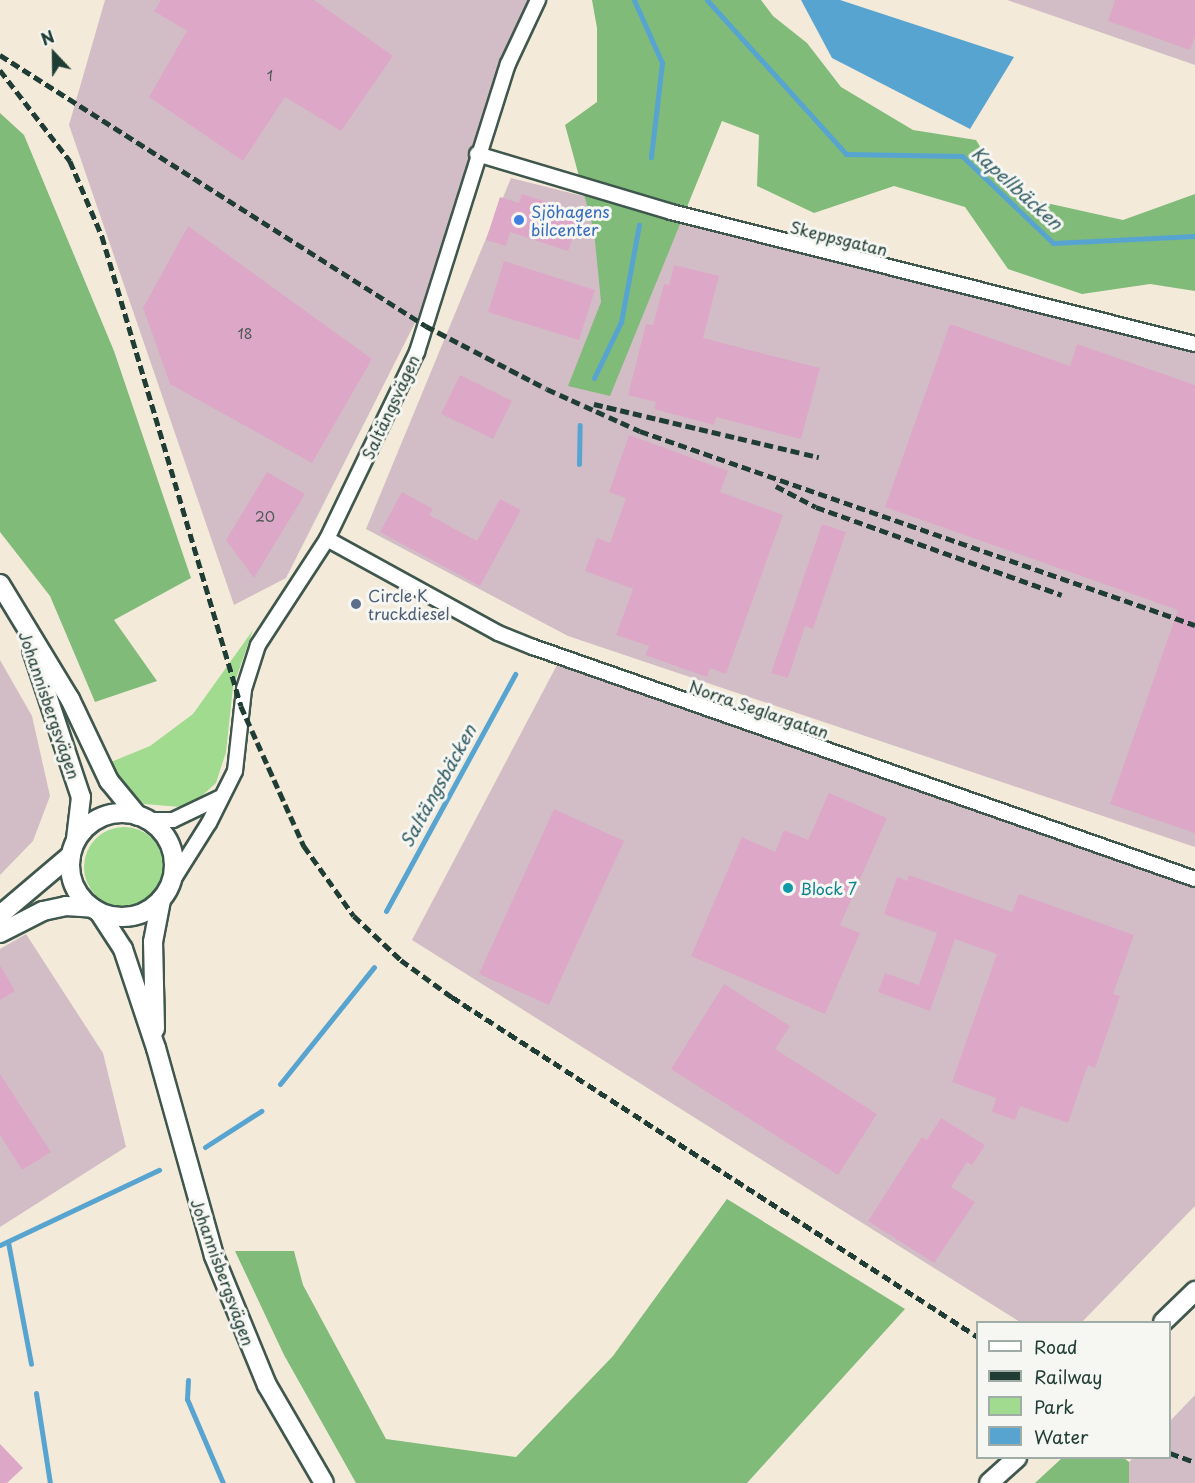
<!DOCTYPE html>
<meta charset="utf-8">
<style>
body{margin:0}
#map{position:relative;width:1195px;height:1483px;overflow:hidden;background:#f3ead9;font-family:"Playpen Sans",sans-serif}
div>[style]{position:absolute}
.industrial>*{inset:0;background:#d2bdc6}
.green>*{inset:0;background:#a0db8f}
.round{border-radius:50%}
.forest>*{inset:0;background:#80bb7a}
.water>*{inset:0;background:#58a4d0}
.stream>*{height:5px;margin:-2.5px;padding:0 2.5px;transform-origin:2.5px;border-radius:2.5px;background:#58a4d0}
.building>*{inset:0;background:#dda8c7}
.roads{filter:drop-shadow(2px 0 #3f574d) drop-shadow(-2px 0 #3f574d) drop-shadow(0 2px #3f574d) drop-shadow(0 -2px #3f574d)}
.street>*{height:14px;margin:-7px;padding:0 7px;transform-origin:7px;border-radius:7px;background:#fff}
.secondary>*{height:18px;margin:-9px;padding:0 9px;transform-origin:9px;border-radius:9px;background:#fff}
.secondary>.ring{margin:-9px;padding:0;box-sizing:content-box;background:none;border:18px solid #fff;border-radius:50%}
.rail>*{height:4.5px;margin-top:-2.25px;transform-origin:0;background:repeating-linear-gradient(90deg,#1f3d34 0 9px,transparent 0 13.5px)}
.dots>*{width:16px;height:16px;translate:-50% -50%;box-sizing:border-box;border:3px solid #f6f6f2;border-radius:50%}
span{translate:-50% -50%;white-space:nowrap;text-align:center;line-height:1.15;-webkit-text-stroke:6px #f6f6f2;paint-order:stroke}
.number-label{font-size:14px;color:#4e5859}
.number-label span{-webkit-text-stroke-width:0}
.shop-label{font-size:16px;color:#366cbe}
.left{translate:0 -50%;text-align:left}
.street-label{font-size:16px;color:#1f3d34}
.service-label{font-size:16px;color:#4e5e75}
.culture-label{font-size:16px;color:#0d838f}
.water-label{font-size:18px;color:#305c63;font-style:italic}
.legend{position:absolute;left:976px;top:1321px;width:195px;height:138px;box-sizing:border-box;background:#f6f6f2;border:2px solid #a0aca6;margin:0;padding:8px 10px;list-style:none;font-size:18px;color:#1f3d34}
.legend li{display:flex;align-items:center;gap:12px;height:30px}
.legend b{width:30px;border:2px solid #a0aca6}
.north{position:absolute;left:24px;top:24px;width:60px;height:60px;-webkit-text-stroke:4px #f6f6f2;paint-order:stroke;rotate:338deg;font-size:16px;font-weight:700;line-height:24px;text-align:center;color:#1f3d34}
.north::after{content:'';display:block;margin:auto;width:21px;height:27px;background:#1f3d34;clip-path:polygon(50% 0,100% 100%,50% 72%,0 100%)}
</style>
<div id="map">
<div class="industrial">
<i style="clip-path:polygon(105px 0,530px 0,424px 305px,286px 578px,234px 605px,69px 125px)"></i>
<i style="clip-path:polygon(1007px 0,1195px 0,1195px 65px)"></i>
<i style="clip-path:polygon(511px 178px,1195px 350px,1195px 847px,568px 636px,366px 529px)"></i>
<i style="clip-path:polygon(0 660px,32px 716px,50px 796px,33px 841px,0 875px)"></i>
<i style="clip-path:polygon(558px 663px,1195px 886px,1195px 1206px,1082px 1322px,1020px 1322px,412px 940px)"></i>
<i style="clip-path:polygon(26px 934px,103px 1053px,126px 1147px,0 1227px,0 949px)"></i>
<i style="clip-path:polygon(1195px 1395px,1195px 1483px,1126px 1483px,1129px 1462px,1133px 1458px,1170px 1458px,1170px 1421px)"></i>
</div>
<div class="green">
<i style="clip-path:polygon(253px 630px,233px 687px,226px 752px,216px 783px,195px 802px,181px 807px,144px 804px,117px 779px,111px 762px,150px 746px,193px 714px)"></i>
<i class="round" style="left:84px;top:827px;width:80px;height:80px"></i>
</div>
<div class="forest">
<i style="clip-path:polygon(592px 0,761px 0,773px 16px,807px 43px,841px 87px,913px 130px,976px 140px,1010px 195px,1123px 220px,1195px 194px,1195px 291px,1150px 284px,1082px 294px,1008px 269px,965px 207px,894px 186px,814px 213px,757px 186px,759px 135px,722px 121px,610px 396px,568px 386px,601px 302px,594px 231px,565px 125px,597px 102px,597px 28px)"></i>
<i style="clip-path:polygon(0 113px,24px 135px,114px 351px,191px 578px,114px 620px,157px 681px,95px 702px,50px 596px,0 532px)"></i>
<i style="clip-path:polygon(727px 1199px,905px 1309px,747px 1483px,356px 1483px,284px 1355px,235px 1251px,294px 1251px,303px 1285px,386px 1439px,516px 1457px,613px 1356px)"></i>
<i style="clip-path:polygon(1062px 1458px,1124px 1458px,1129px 1462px,1129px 1483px,1035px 1483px)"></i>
</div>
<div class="water">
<i style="clip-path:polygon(801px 0,840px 0,1014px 57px,970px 129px,832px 58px)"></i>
</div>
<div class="stream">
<i style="left:634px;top:0;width:69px;rotate:66deg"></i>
<i style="left:662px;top:63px;width:95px;rotate:96.7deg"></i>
<i style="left:707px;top:0;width:207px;rotate:47.9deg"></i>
<i style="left:846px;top:154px;width:116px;rotate:1deg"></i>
<i style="left:962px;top:156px;width:126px;rotate:43.7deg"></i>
<i style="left:1053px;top:243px;width:142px;rotate:-2.8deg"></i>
<i style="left:594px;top:378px;width:62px;rotate:-64.3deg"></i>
<i style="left:621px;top:322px;width:99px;rotate:-79.5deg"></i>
<i style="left:579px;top:464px;width:39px;rotate:-89deg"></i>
<i style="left:386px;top:911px;width:270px;rotate:-61.4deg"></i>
<i style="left:280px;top:1084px;width:150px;rotate:-51.2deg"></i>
<i style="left:205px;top:1147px;width:67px;rotate:-32.7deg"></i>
<i style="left:8px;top:1242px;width:124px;rotate:79.3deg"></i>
<i style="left:0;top:1245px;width:176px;rotate:-25.3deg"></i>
<i style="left:188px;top:1380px;width:19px;rotate:93deg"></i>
<i style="left:187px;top:1399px;width:91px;rotate:66.8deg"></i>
<i style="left:36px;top:1393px;width:91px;rotate:81.2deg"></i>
</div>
<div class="building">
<i style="clip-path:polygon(161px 0,314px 0,393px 56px,341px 131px,285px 97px,243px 161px,149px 97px,187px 31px,154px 11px)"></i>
<i style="clip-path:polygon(1115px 0,1195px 0,1195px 36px,1190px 50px,1108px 21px)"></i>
<i style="clip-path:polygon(522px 194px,581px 213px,568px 251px,510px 232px,506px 246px,486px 240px,500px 197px,519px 203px)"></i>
<i style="clip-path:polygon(188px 226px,372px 359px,312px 463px,170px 384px,143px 308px)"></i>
<i style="clip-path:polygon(504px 261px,595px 290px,579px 340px,488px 312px)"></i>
<i style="clip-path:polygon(674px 265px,719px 276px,703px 338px,820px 368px,801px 439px,716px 417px,714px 425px,654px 409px,656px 402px,628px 395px,646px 324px,653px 325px,664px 284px,669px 285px)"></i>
<i style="clip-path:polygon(950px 324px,1070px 366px,1077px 344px,1195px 385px,1195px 833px,1110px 804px,1178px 610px,885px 507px)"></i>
<i style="clip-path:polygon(460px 375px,512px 401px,493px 439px,441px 414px)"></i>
<i style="clip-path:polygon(629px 435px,728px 471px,720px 492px,783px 515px,726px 674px,710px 668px,707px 677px,645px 655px,649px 646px,616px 635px,633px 589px,585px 571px,597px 538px,610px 543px,626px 498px,609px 492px)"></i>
<i style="clip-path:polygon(267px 472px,305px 494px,254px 578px,226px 540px)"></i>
<i style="clip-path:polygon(402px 492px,433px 509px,429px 515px,477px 541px,500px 499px,521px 510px,480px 586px,380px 532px)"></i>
<i style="clip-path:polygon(822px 524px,846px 532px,813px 629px,805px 626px,788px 678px,771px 673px)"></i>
<i style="clip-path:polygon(829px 793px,887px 818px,840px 925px,860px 933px,825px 1014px,691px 956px,742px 837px,775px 852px,784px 830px,808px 840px)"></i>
<i style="clip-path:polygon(554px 809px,624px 841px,549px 1005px,479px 974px)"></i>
<i style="clip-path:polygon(909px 875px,1012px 912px,1019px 894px,1134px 935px,1113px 994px,1120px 996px,1095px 1068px,1088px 1065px,1068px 1123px,1020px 1106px,1015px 1120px,992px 1112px,996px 1098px,952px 1082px,997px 954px,955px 939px,930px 1011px,878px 992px,885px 973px,919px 985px,937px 933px,884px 914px,897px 877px,907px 881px)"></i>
<i style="clip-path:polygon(0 965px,15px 991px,0 1000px)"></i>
<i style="clip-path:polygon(724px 984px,790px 1026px,775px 1049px,877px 1114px,838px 1175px,671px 1069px)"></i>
<i style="clip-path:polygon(0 1074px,51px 1152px,22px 1170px,0 1135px)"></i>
<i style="clip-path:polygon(941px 1118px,985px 1145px,972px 1165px,967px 1162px,951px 1187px,975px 1202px,934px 1263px,868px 1221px,922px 1137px,927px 1140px)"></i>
<i style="clip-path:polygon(0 1444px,23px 1468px,7px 1483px,0 1483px)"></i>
</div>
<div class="roads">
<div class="street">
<i style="left:477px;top:154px;width:202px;rotate:16.6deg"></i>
<i style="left:671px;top:212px;width:540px;rotate:14.14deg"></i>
<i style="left:327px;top:539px;width:195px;rotate:28.8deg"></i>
<i style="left:498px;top:633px;width:38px;rotate:22deg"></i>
<i style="left:533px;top:647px;width:701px;rotate:19.31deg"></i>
<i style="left:146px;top:820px;width:27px"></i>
<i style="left:173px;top:820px;width:51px;rotate:-25.6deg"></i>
<i style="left:168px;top:888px;width:77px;rotate:-57.8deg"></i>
<i style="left:209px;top:823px;width:58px;rotate:-63.4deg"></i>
<i style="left:235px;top:771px;width:82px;rotate:-83.7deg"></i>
<i style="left:244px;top:689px;width:46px;rotate:-72.3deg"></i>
<i style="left:258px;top:645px;width:126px;rotate:-56.9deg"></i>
<i style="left:327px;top:539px;width:208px;rotate:-64.3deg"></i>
<i style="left:417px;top:352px;width:302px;rotate:-72.5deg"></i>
<i style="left:508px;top:64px;width:71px;rotate:-64.9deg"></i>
</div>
<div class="secondary">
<i style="left:0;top:584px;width:135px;rotate:58.7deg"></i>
<i style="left:70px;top:699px;width:91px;rotate:64.6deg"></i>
<i style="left:109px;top:781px;width:45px;rotate:50.4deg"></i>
<i style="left:32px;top:650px;width:155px;rotate:71.6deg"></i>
<i style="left:81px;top:797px;width:42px;rotate:96.8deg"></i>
<i class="ring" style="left:70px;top:813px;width:86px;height:86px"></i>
<i style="left:99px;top:912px;width:44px;rotate:57deg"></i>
<i style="left:123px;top:949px;width:104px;rotate:71.6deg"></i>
<i style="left:156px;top:1048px;width:216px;rotate:74.4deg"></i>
<i style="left:214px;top:1256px;width:139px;rotate:67.7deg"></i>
<i style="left:267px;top:1385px;width:113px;rotate:59.8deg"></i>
<i style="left:0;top:915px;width:93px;rotate:-40.2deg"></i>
<i style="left:0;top:933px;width:48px;rotate:-27.1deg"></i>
<i style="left:43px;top:911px;width:24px;rotate:-12deg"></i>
<i style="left:66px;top:906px;width:27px;rotate:4deg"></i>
<i style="left:155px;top:1029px;width:87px;rotate:-91.3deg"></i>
<i style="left:153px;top:942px;width:43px;rotate:-79.2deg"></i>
<i style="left:1163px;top:1322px;width:45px;rotate:-44.1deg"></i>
<i style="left:989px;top:1483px;width:38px;rotate:-42deg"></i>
</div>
</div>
<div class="rail">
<i style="left:0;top:55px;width:505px;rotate:32.46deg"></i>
<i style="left:426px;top:326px;width:136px;rotate:27.5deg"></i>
<i style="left:547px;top:389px;width:102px;rotate:24.3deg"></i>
<i style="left:640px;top:431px;width:588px;rotate:19.27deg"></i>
<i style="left:0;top:70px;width:115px;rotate:52.4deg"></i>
<i style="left:70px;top:161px;width:82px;rotate:66.9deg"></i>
<i style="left:102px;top:236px;width:490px;rotate:73.5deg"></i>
<i style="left:241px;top:706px;width:154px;rotate:65.8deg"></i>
<i style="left:304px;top:846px;width:86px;rotate:54.5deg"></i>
<i style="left:354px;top:916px;width:64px;rotate:43.1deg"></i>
<i style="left:401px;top:960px;width:63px;rotate:36deg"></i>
<i style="left:452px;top:997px;width:626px;rotate:32.88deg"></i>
<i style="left:594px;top:404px;width:231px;rotate:13.3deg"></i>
<i style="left:776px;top:486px;width:45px;rotate:27.7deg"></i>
<i style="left:816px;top:507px;width:261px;rotate:19.7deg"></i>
<i style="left:1170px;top:1453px;width:27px;rotate:20deg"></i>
</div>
<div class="dots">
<i style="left:519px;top:220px;background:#3f7fe0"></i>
<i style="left:356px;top:604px;background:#5c6f8a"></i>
<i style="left:788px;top:888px;background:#0f9aa8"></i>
</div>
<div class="number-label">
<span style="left:270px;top:76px">1</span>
<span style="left:245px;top:334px">18</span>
<span style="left:265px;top:517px">20</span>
</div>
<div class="shop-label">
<span class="left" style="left:531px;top:220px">Sjöhagens<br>bilcenter</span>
</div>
<div class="street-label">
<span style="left:839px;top:238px;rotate:14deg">Skeppsgatan</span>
<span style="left:390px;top:407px;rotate:-65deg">Saltängsvägen</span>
<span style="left:50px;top:705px;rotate:71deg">Johannisbergsvägen</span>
<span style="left:759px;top:709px;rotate:19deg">Norra Seglargatan</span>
<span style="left:223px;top:1272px;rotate:70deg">Johannisbergsvägen</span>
</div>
<div class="service-label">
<span class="left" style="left:368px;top:604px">Circle K<br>truckdiesel</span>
</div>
<div class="culture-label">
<span class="left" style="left:800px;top:888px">Block 7</span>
</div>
<div class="water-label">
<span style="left:1017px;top:188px;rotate:42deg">Kapellbäcken</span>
<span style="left:438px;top:786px;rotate:-61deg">Saltängsbäcken</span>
</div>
<ul class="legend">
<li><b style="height:8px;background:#fff"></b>Road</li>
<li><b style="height:8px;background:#1f3d34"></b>Railway</li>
<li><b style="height:16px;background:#a0db8f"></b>Park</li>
<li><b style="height:16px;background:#58a4d0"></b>Water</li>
</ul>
<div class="north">N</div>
</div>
